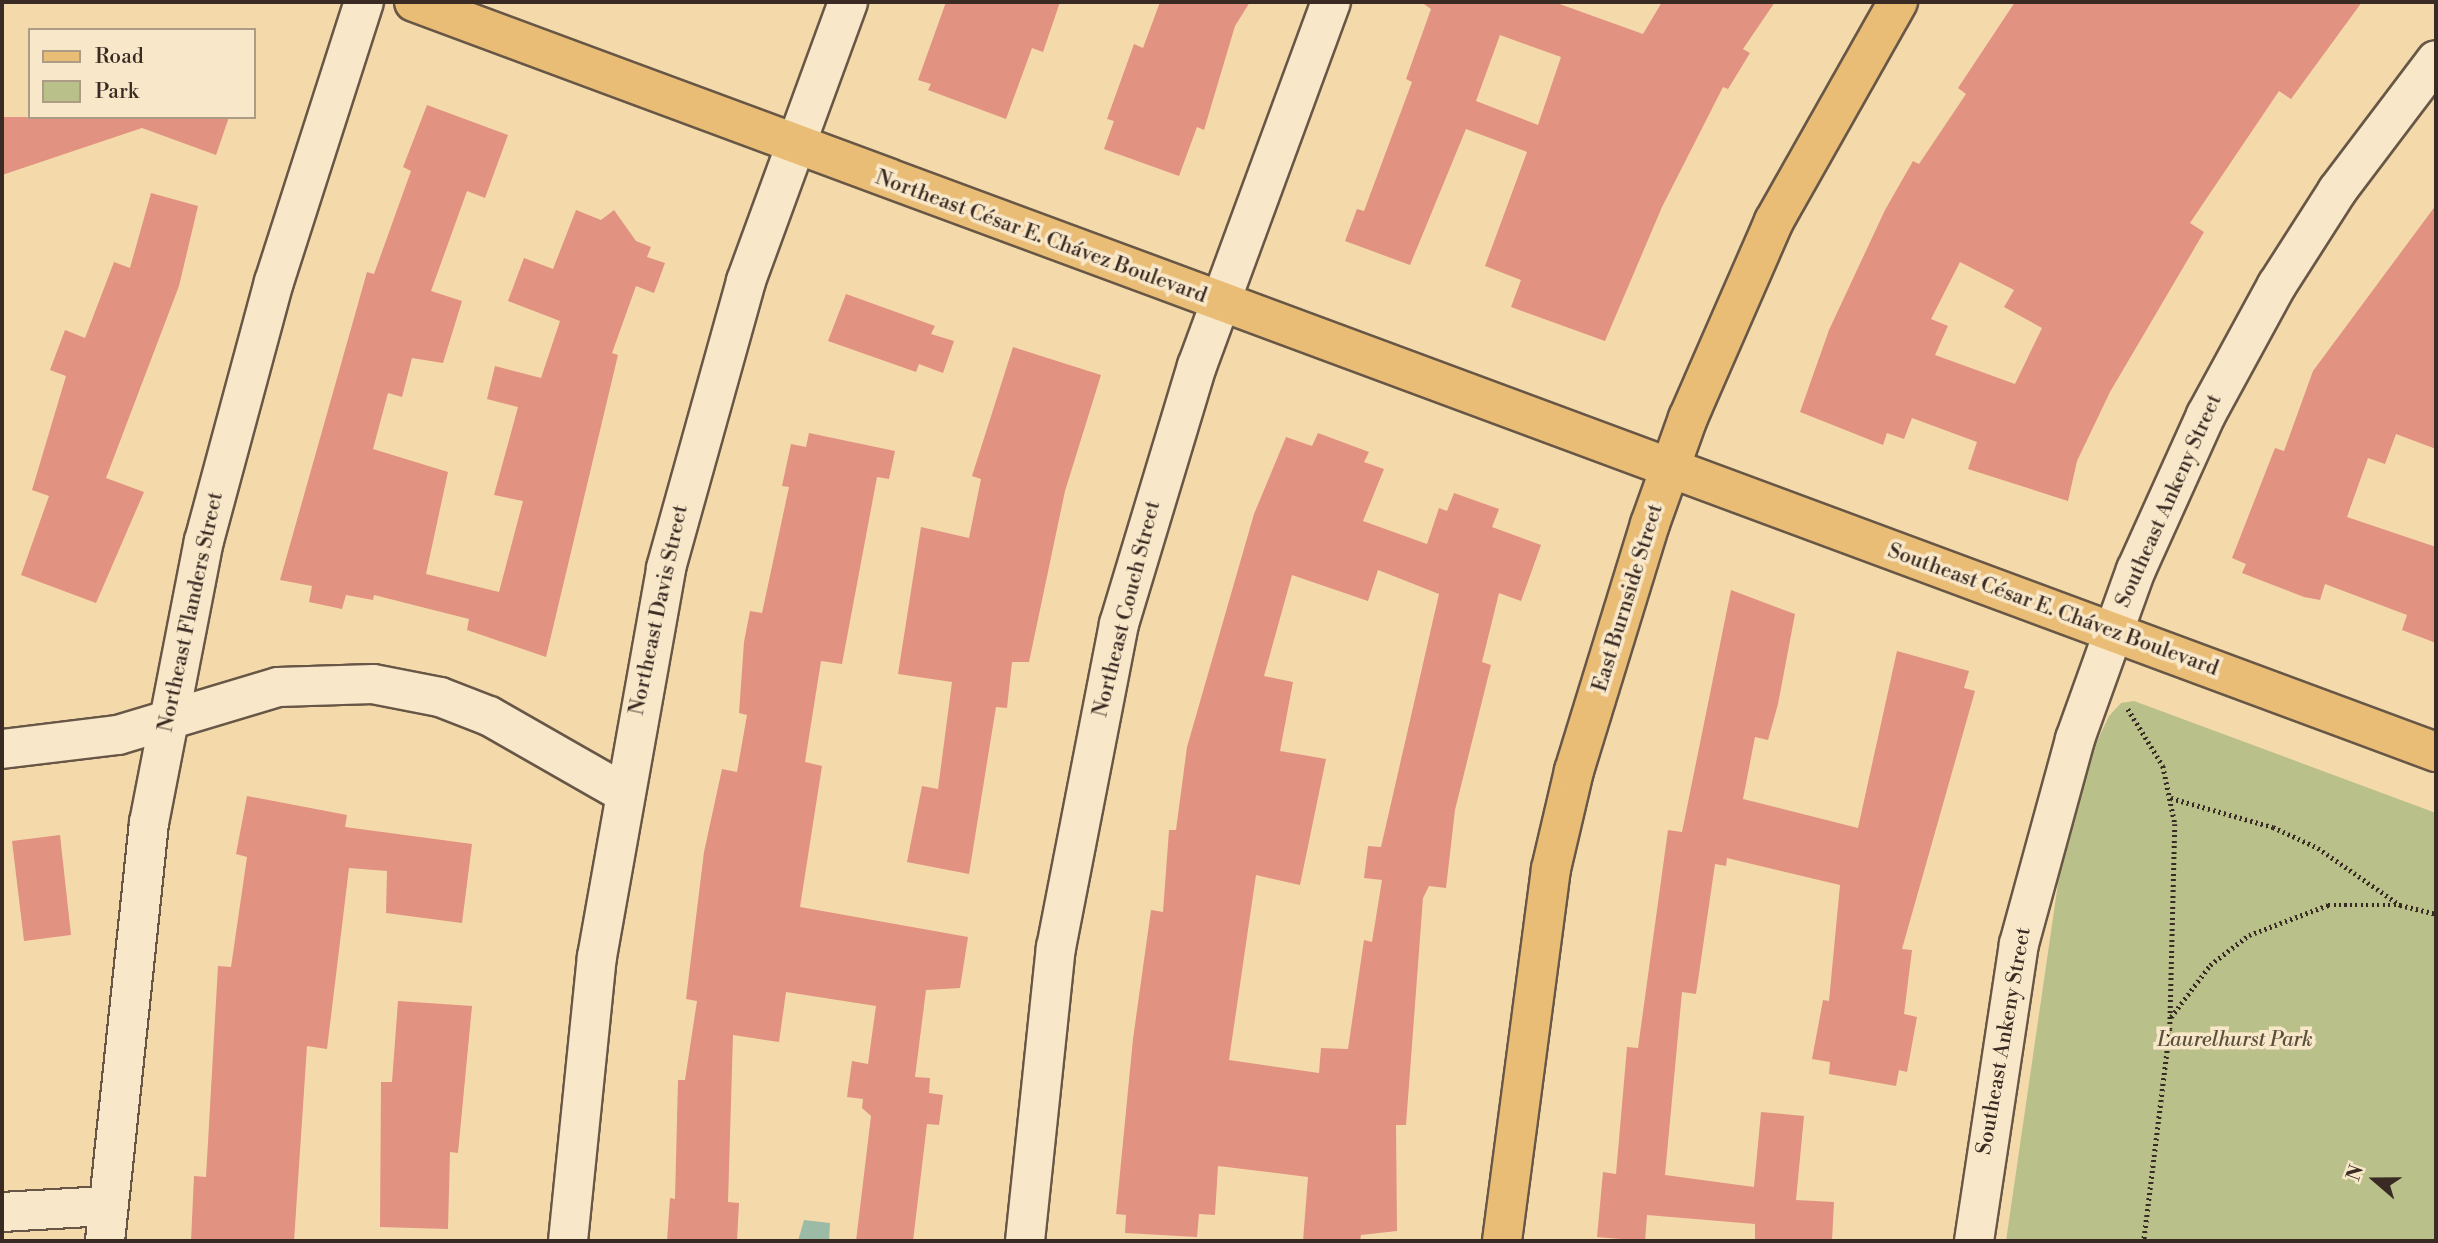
<!DOCTYPE html>
<meta charset="utf-8">
<style>
body{margin:0}
#map{position:relative;width:2438px;height:1243px;overflow:hidden;background:#f4daab;font-family:"Libre Bodoni",serif}
div>[style]{position:absolute}
.green>*{inset:0;background:#bac08a}
.water>*{inset:0;background:#9cbba6}
.building>*{inset:0;background:#e19281}
.path>*{height:4.5px;margin-top:-2.25px;transform-origin:0;background:repeating-linear-gradient(90deg,#392b24 0 2px,transparent 0 5.5px)}
.roads{filter:drop-shadow(2px 0 #685746) drop-shadow(-2px 0 #685746) drop-shadow(0 2px #685746) drop-shadow(0 -2px #685746)}
.minor>*{height:38px;margin:-19px;padding:0 19px;transform-origin:19px;border-radius:19px;background:#f8e7c8}
.major>*{height:38px;margin:-19px;padding:0 19px;transform-origin:19px;border-radius:19px;background:#eabd76}
span{translate:-50% -50%;white-space:nowrap;text-align:center;line-height:1.15;-webkit-text-stroke:7px #f8e7c8;paint-order:stroke}
.street-label{font-size:21px;color:#392b24}
.park-label{font-size:21px;color:#59503e;font-style:italic}
.frame{position:absolute;inset:0;border:4px solid #392b24;pointer-events:none}
.legend{position:absolute;left:28px;top:28px;width:228px;height:91px;box-sizing:border-box;background:#f8e7c8;border:2px solid #ac9c86;margin:0;padding:9px 12px;list-style:none;font-size:21px;color:#392b24}
.legend li{display:flex;align-items:center;gap:14px;height:35px}
.legend b{width:35px;border:2px solid #ac9c86}
.north{position:absolute;left:2340px;top:1145px;width:70px;height:70px;-webkit-text-stroke:5px #f8e7c8;paint-order:stroke;rotate:290deg;font-size:19px;font-weight:700;line-height:28px;text-align:center;color:#392b24}
.north::after{content:'';display:block;margin:auto;width:24px;height:32px;background:#392b24;clip-path:polygon(50% 0,100% 100%,50% 72%,0 100%)}
</style>
<div id="map">
<div class="green">
<i style="clip-path:polygon(2134px 701px,2436px 813px,2436px 1241px,2006px 1241px,2060px 870px,2092px 752px,2109px 716px,2121px 703px)"></i>
</div>
<div class="water">
<i style="clip-path:polygon(804px 1220px,830px 1223px,829px 1241px,798px 1241px)"></i>
</div>
<div class="building">
<i style="clip-path:polygon(946px 2px,1060px 2px,1043px 52px,1032px 48px,1006px 119px,928px 90px,931px 84px,918px 80px)"></i>
<i style="clip-path:polygon(1160px 2px,1250px 2px,1235px 26px,1204px 130px,1197px 127px,1179px 176px,1104px 149px,1114px 121px,1107px 119px,1134px 44px,1143px 48px)"></i>
<i style="clip-path:polygon(evenodd,1421px 2px,1554px 2px,1643px 34px,1662px 2px,1775px 2px,1743px 49px,1750px 53px,1728px 89px,1723px 87px,1662px 207px,1605px 341px,1511px 307px,1521px 280px,1485px 266px,1527px 152px,1466px 129px,1410px 265px,1345px 241px,1357px 209px,1364px 211px,1412px 82px,1406px 79px,1431px 9px,1421px 2px,1500px 35px,1561px 57px,1538px 125px,1476px 101px,1500px 35px)"></i>
<i style="clip-path:polygon(evenodd,2015px 2px,2362px 2px,2291px 99px,2279px 91px,2190px 223px,2204px 232px,2110px 392px,2077px 461px,2068px 501px,1968px 469px,1977px 442px,1912px 418px,1904px 439px,1887px 433px,1883px 445px,1800px 412px,1829px 330px,1885px 210px,1913px 161px,1919px 164px,1966px 94px,1958px 88px,2015px 2px,1960px 262px,2014px 290px,2004px 307px,2042px 328px,2015px 384px,1935px 355px,1948px 326px,1931px 319px,1960px 262px)"></i>
<i style="clip-path:polygon(427px 105px,508px 135px,485px 198px,467px 191px,431px 291px,462px 301px,443px 363px,412px 358px,402px 397px,388px 393px,373px 449px,448px 472px,426px 574px,499px 592px,523px 501px,494px 495px,518px 407px,487px 399px,495px 366px,541px 378px,560px 321px,508px 301px,524px 258px,553px 269px,576px 210px,601px 220px,614px 210px,636px 241px,651px 247px,647px 257px,665px 263px,654px 293px,636px 286px,612px 353px,618px 355px,546px 657px,467px 630px,469px 619px,374px 595px,373px 600px,346px 595px,342px 609px,309px 602px,312px 586px,280px 580px,367px 272px,374px 274px,411px 171px,403px 167px)"></i>
<i style="clip-path:polygon(2px 117px,229px 117px,216px 155px,142px 128px,2px 175px)"></i>
<i style="clip-path:polygon(151px 193px,198px 206px,179px 286px,106px 478px,144px 492px,96px 603px,21px 575px,49px 496px,32px 490px,66px 376px,50px 370px,65px 330px,85px 338px,114px 262px,130px 268px)"></i>
<i style="clip-path:polygon(2436px 205px,2436px 449px,2396px 434px,2385px 464px,2368px 458px,2347px 517px,2436px 547px,2436px 643px,2402px 630px,2407px 615px,2325px 584px,2320px 600px,2304px 597px,2242px 573px,2246px 564px,2232px 558px,2275px 448px,2284px 451px,2313px 371px)"></i>
<i style="clip-path:polygon(846px 294px,935px 326px,931px 334px,954px 341px,943px 373px,919px 364px,916px 372px,828px 341px)"></i>
<i style="clip-path:polygon(1013px 347px,1101px 375px,1065px 491px,1029px 662px,1012px 662px,1007px 708px,996px 707px,969px 874px,907px 862px,922px 786px,938px 789px,952px 682px,898px 674px,921px 527px,969px 538px,981px 479px,972px 476px)"></i>
<i style="clip-path:polygon(809px 433px,895px 451px,889px 479px,877px 477px,842px 664px,821px 661px,805px 762px,822px 766px,800px 907px,968px 937px,960px 988px,926px 990px,915px 1077px,930px 1078px,929px 1093px,943px 1095px,939px 1125px,927px 1124px,913px 1241px,856px 1241px,871px 1116px,862px 1108px,863px 1099px,847px 1097px,852px 1061px,868px 1064px,876px 1006px,786px 992px,779px 1042px,733px 1035px,728px 1202px,739px 1203px,737px 1241px,667px 1241px,670px 1198px,675px 1199px,678px 1080px,685px 1080px,697px 1001px,686px 999px,704px 852px,722px 769px,737px 772px,747px 715px,739px 713px,744px 642px,750px 611px,762px 613px,789px 487px,782px 486px,791px 444px,806px 447px)"></i>
<i style="clip-path:polygon(evenodd,1318px 433px,1369px 452px,1364px 462px,1384px 469px,1363px 521px,1427px 544px,1439px 508px,1447px 511px,1454px 493px,1499px 509px,1492px 527px,1541px 545px,1521px 601px,1499px 593px,1482px 662px,1491px 665px,1455px 810px,1446px 888px,1429px 886px,1423px 898px,1406px 1125px,1396px 1125px,1397px 1231px,1361px 1235px,1360px 1241px,1303px 1241px,1308px 1177px,1218px 1166px,1215px 1215px,1199px 1214px,1197px 1237px,1125px 1233px,1126px 1215px,1116px 1214px,1133px 1039px,1151px 910px,1163px 912px,1169px 830px,1176px 830px,1187px 747px,1254px 514px,1286px 437px,1312px 446px,1318px 433px,1378px 570px,1439px 594px,1381px 847px,1368px 846px,1364px 878px,1382px 880px,1372px 942px,1364px 940px,1348px 1049px,1321px 1048px,1319px 1073px,1229px 1060px,1256px 875px,1300px 885px,1326px 759px,1280px 751px,1293px 682px,1264px 676px,1292px 575px,1368px 601px,1378px 570px)"></i>
<i style="clip-path:polygon(1731px 590px,1795px 614px,1778px 704px,1768px 740px,1755px 737px,1743px 799px,1858px 828px,1897px 651px,1969px 671px,1964px 688px,1975px 691px,1902px 949px,1912px 950px,1904px 1014px,1917px 1017px,1907px 1072px,1899px 1070px,1896px 1086px,1829px 1074px,1830px 1062px,1812px 1059px,1823px 1000px,1829px 1001px,1840px 885px,1727px 858px,1726px 866px,1715px 864px,1696px 994px,1682px 992px,1665px 1175px,1754px 1187px,1761px 1112px,1804px 1116px,1796px 1200px,1834px 1202px,1832px 1241px,1755px 1241px,1755px 1224px,1647px 1215px,1645px 1241px,1597px 1237px,1603px 1172px,1616px 1174px,1627px 1047px,1638px 1048px,1668px 830px,1682px 832px)"></i>
<i style="clip-path:polygon(247px 796px,347px 815px,345px 827px,472px 844px,462px 923px,386px 913px,387px 871px,349px 868px,327px 1049px,307px 1046px,294px 1241px,191px 1241px,194px 1176px,206px 1177px,218px 966px,231px 967px,247px 857px,236px 854px)"></i>
<i style="clip-path:polygon(60px 835px,71px 935px,24px 941px,12px 841px)"></i>
<i style="clip-path:polygon(398px 1001px,472px 1006px,458px 1153px,450px 1152px,448px 1229px,380px 1227px,381px 1082px,392px 1082px)"></i>
</div>
<div class="path">
<i style="left:2128px;top:709px;width:67px;rotate:58.4deg"></i>
<i style="left:2163px;top:766px;width:59px;rotate:78.3deg"></i>
<i style="left:2175px;top:824px;width:205px;rotate:91.4deg"></i>
<i style="left:2170px;top:1029px;width:214px;rotate:97deg"></i>
<i style="left:2171px;top:798px;width:106px;rotate:15.9deg"></i>
<i style="left:2273px;top:827px;width:50px;rotate:25deg"></i>
<i style="left:2318px;top:848px;width:100px;rotate:34.8deg"></i>
<i style="left:2400px;top:905px;width:37px;rotate:14deg"></i>
<i style="left:2171px;top:1017px;width:65px;rotate:-53.1deg"></i>
<i style="left:2210px;top:965px;width:49px;rotate:-37.6deg"></i>
<i style="left:2249px;top:935px;width:85px;rotate:-20.8deg"></i>
<i style="left:2328px;top:905px;width:72px"></i>
</div>
<div class="roads">
<div class="minor">
<i style="left:2px;top:749px;width:117px;rotate:-6.9deg"></i>
<i style="left:118px;top:735px;width:167px;rotate:-16.7deg"></i>
<i style="left:278px;top:687px;width:95px;rotate:-1.8deg"></i>
<i style="left:373px;top:684px;width:68px;rotate:11deg"></i>
<i style="left:440px;top:697px;width:53px;rotate:21.2deg"></i>
<i style="left:489px;top:716px;width:153px;rotate:29.7deg"></i>
<i style="left:2px;top:1212px;width:105px;rotate:-3.3deg"></i>
<i style="left:105px;top:1241px;width:420px;rotate:-84deg"></i>
<i style="left:149px;top:823px;width:287px;rotate:-79deg"></i>
<i style="left:204px;top:541px;width:268px;rotate:-74.9deg"></i>
<i style="left:274px;top:282px;width:294px;rotate:-72.2deg"></i>
<i style="left:568px;top:1241px;width:285px;rotate:-84.2deg"></i>
<i style="left:597px;top:957px;width:395px;rotate:-79.9deg"></i>
<i style="left:666px;top:568px;width:298px;rotate:-74.4deg"></i>
<i style="left:746px;top:281px;width:297px;rotate:-69.9deg"></i>
<i style="left:1025px;top:1241px;width:295px;rotate:-84deg"></i>
<i style="left:1056px;top:948px;width:330px;rotate:-79deg"></i>
<i style="left:1119px;top:624px;width:270px;rotate:-73.2deg"></i>
<i style="left:1197px;top:366px;width:388px;rotate:-69.8deg"></i>
<i style="left:1974px;top:1241px;width:300px;rotate:-81.4deg"></i>
<i style="left:2019px;top:944px;width:213px;rotate:-74.7deg"></i>
<i style="left:2075px;top:739px;width:180px;rotate:-70.2deg"></i>
<i style="left:2136px;top:570px;width:170px;rotate:-65.7deg"></i>
<i style="left:2206px;top:415px;width:148px;rotate:-61.4deg"></i>
<i style="left:2277px;top:285px;width:112px;rotate:-57.4deg"></i>
<i style="left:2337px;top:191px;width:164px;rotate:-52.9deg"></i>
</div>
<div class="major">
<i style="left:414px;top:2px;width:2157px;rotate:20.35deg"></i>
<i style="left:1502px;top:1241px;width:375px;rotate:-82.5deg"></i>
<i style="left:1551px;top:869px;width:101px;rotate:-76.8deg"></i>
<i style="left:1574px;top:771px;width:258px;rotate:-72.9deg"></i>
<i style="left:1650px;top:524px;width:113px;rotate:-70.3deg"></i>
<i style="left:1688px;top:418px;width:215px;rotate:-66.4deg"></i>
<i style="left:1774px;top:221px;width:252px;rotate:-60.5deg"></i>
</div>
</div>
<div class="street-label">
<span style="left:1041px;top:237px;rotate:20deg">Northeast César E. Chávez Boulevard</span>
<span style="left:2169px;top:501px;rotate:-66deg">Southeast Ankeny Street</span>
<span style="left:1628px;top:598px;rotate:-73deg">East Burnside Street</span>
<span style="left:1127px;top:609px;rotate:-76deg">Northeast Couch Street</span>
<span style="left:659px;top:610px;rotate:-78deg">Northeast Davis Street</span>
<span style="left:2053px;top:610px;rotate:20deg">Southeast César E. Chávez Boulevard</span>
<span style="left:191px;top:612px;rotate:-78deg">Northeast Flanders Street</span>
<span style="left:2004px;top:1041px;rotate:-80deg">Southeast Ankeny Street</span>
</div>
<div class="park-label">
<span style="left:2235px;top:1040px">Laurelhurst Park</span>
</div>
<div class="frame"></div>
<ul class="legend">
<li><b style="height:9px;background:#eabd76"></b>Road</li>
<li><b style="height:19px;background:#bac08a"></b>Park</li>
</ul>
<div class="north">N</div>
</div>
